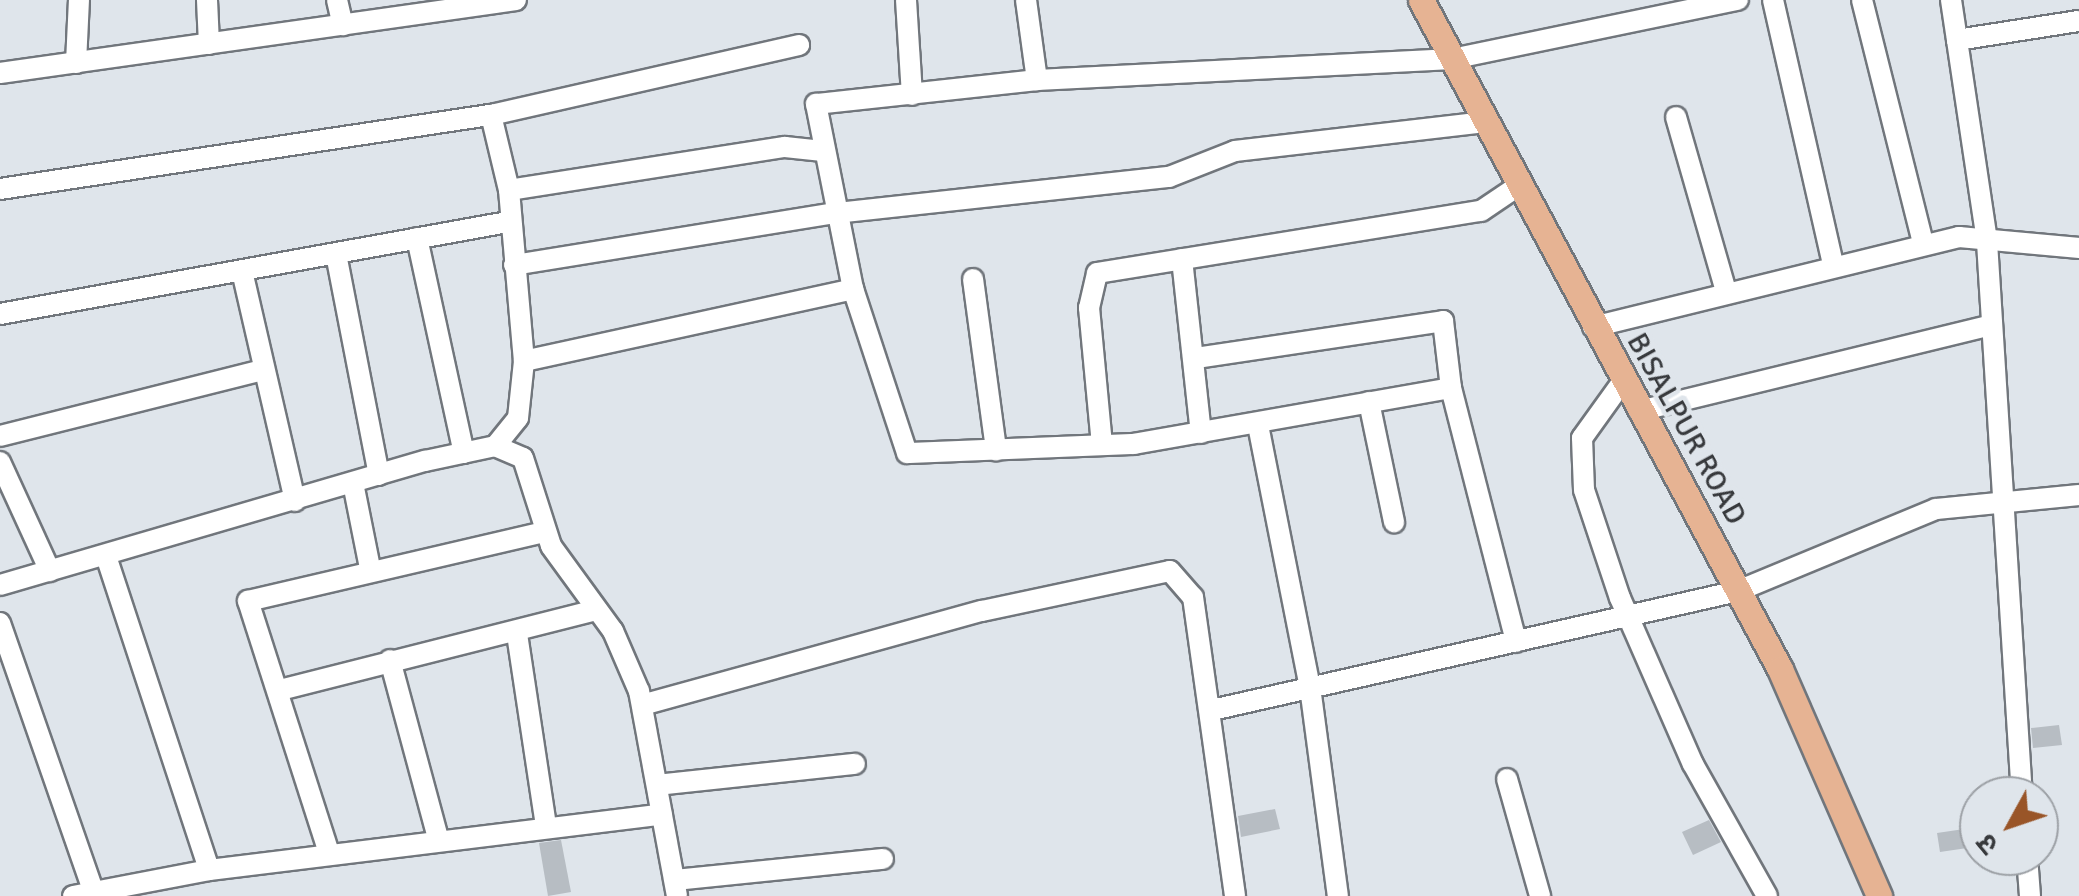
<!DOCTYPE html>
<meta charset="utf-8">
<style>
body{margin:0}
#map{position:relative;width:2079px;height:896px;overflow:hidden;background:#dfe5eb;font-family:Signika,"Noto Sans Devanagari",sans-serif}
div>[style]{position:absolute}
.building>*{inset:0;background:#b7bdc3}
.roads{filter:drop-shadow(2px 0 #71767c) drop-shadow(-2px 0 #71767c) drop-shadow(0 2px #71767c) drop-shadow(0 -2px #71767c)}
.minor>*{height:20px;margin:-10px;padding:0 10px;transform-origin:10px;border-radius:10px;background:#fff}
.major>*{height:25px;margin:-12.5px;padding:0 12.5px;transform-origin:12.5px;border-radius:12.5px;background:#e6b393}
span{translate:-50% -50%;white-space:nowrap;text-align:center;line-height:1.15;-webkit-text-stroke:9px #dfe5eb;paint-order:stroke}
.street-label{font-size:30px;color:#37393c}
.north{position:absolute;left:1959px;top:776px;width:100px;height:100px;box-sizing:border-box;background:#dfe5eb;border:2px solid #9ca0a5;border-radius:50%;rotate:230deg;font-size:28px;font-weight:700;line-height:40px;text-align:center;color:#37393c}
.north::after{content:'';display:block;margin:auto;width:35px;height:45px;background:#995528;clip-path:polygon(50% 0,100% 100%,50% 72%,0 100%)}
</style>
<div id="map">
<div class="building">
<i style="clip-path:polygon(2059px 725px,2062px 745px,2033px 748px,2031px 728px)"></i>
<i style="clip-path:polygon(1275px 809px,1280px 829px,1241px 837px,1238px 816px)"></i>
<i style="clip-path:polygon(1709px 820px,1721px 842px,1693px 855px,1682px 832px)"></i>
<i style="clip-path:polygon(1971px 828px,1974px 847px,1940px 852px,1937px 833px)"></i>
<i style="clip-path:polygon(561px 840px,571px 892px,548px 896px,539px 843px)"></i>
</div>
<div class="roads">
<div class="minor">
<i style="left:207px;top:0;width:44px;rotate:87.4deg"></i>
<i style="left:337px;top:0;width:26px;rotate:77deg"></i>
<i style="left:906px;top:0;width:95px;rotate:86.4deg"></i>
<i style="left:1026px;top:0;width:81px;rotate:82.2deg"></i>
<i style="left:1773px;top:0;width:271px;rotate:77.2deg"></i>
<i style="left:1862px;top:0;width:251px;rotate:75.9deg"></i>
<i style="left:1951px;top:0;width:245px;rotate:81.5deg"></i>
<i style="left:1987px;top:242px;width:555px;rotate:86.39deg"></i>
<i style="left:1957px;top:40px;width:123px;rotate:-8.9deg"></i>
<i style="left:76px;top:63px;width:63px;rotate:-87.3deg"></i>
<i style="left:0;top:73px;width:521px;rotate:-8.05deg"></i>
<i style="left:491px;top:115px;width:77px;rotate:76.5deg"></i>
<i style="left:509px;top:190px;width:172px;rotate:85deg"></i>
<i style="left:524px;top:361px;width:57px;rotate:96deg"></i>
<i style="left:518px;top:418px;width:36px;rotate:129deg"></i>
<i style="left:1676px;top:117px;width:181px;rotate:74deg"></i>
<i style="left:0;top:189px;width:497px;rotate:-8.6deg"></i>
<i style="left:491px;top:115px;width:316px;rotate:-12.8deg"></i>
<i style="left:509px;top:190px;width:279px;rotate:-8.9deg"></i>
<i style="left:785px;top:147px;width:38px;rotate:6deg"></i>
<i style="left:417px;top:238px;width:220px;rotate:77.7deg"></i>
<i style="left:336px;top:254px;width:225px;rotate:79deg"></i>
<i style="left:1182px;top:259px;width:175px;rotate:83.8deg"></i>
<i style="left:514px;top:265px;width:326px;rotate:-9.2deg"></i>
<i style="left:836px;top:213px;width:335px;rotate:-6.2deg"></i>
<i style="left:1169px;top:177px;width:71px;rotate:-21.5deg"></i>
<i style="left:1235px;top:151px;width:252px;rotate:-6.6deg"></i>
<i style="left:242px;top:271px;width:236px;rotate:77deg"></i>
<i style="left:973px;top:279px;width:173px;rotate:82.3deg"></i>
<i style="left:0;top:314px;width:516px;rotate:-10.27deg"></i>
<i style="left:1593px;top:327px;width:377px;rotate:-13.8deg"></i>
<i style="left:1959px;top:237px;width:121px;rotate:5.2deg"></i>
<i style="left:1196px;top:358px;width:250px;rotate:-8.5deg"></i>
<i style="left:1443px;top:321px;width:67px;rotate:83.2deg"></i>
<i style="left:1451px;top:388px;width:262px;rotate:75.6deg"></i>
<i style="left:524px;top:361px;width:337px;rotate:-12.3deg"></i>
<i style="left:1623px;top:381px;width:70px;rotate:125.7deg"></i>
<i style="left:1582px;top:438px;width:52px;rotate:87.8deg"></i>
<i style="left:1584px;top:490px;width:114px;rotate:71.6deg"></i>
<i style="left:1620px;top:598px;width:181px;rotate:66.3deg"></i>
<i style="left:1693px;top:764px;width:151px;rotate:60.7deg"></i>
<i style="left:1451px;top:388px;width:322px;rotate:170deg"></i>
<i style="left:1134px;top:444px;width:227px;rotate:177.7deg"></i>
<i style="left:907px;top:453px;width:173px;rotate:-108.2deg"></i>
<i style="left:853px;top:289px;width:189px;rotate:-101.3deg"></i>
<i style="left:816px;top:104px;width:222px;rotate:-6.2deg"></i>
<i style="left:1037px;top:80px;width:416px;rotate:-2.9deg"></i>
<i style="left:1452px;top:59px;width:292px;rotate:-11.7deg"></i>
<i style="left:1369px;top:402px;width:123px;rotate:78.2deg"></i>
<i style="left:1639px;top:411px;width:362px;rotate:-13.7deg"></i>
<i style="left:1258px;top:425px;width:267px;rotate:78.8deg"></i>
<i style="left:1310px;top:687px;width:211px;rotate:82.4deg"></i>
<i style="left:0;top:436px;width:271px;rotate:-14.1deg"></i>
<i style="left:1102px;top:445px;width:138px;rotate:-95.4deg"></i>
<i style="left:1089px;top:308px;width:36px;rotate:-77deg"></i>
<i style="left:1097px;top:273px;width:389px;rotate:-9.2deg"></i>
<i style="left:1481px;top:211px;width:45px;rotate:-34deg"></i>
<i style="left:0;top:462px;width:120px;rotate:65.4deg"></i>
<i style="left:353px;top:483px;width:87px;rotate:78.7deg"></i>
<i style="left:106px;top:556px;width:330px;rotate:71.8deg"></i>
<i style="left:0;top:585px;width:443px;rotate:-16.3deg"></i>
<i style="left:425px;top:461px;width:72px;rotate:-12.1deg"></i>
<i style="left:495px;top:446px;width:30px;rotate:23deg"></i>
<i style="left:523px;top:458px;width:92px;rotate:72.3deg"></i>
<i style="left:551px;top:546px;width:105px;rotate:53.9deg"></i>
<i style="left:613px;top:631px;width:65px;rotate:66.6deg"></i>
<i style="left:639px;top:691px;width:208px;rotate:79.5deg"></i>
<i style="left:0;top:623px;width:289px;rotate:70.8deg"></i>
<i style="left:517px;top:634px;width:193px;rotate:81.4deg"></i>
<i style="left:390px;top:660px;width:184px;rotate:74.9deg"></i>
<i style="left:280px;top:690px;width:327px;rotate:-14.2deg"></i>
<i style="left:642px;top:705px;width:353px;rotate:-15.5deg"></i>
<i style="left:982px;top:611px;width:192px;rotate:-12deg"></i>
<i style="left:1170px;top:571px;width:35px;rotate:49deg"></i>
<i style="left:1193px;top:597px;width:302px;rotate:82deg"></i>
<i style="left:1212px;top:710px;width:539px;rotate:-12.75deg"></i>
<i style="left:1738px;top:591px;width:214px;rotate:-22.5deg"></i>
<i style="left:1936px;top:509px;width:144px;rotate:-5.6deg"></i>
<i style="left:1507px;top:779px;width:122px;rotate:74.2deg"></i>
<i style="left:657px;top:785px;width:199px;rotate:-6.1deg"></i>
<i style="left:329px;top:853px;width:265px;rotate:-107.8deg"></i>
<i style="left:248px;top:601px;width:304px;rotate:-13.1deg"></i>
<i style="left:2027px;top:856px;width:40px;rotate:85.7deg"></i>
<i style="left:675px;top:880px;width:209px;rotate:-5.8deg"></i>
<i style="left:73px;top:896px;width:138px;rotate:-10.8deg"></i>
<i style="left:209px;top:870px;width:456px;rotate:-7deg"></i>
</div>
<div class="major">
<i style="left:1421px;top:0;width:759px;rotate:61.78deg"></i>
<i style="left:1780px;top:669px;width:248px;rotate:66.4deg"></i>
</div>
</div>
<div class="street-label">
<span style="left:1686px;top:429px;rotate:61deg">BISALPUR ROAD</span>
</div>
<div class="north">उ</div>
</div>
